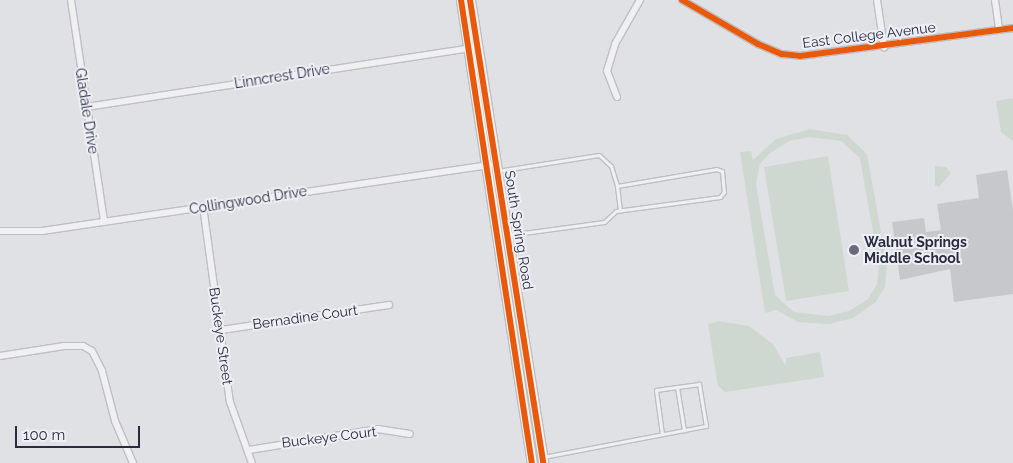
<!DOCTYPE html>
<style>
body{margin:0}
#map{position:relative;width:1013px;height:463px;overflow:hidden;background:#e0e1e5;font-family:Raleway,sans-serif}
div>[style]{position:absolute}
.green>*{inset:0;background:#cfd8d0}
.building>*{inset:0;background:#c6c8cc}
.roads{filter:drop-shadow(1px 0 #bebfc3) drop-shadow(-1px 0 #bebfc3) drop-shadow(0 1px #bebfc3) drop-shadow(0 -1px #bebfc3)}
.service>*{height:3px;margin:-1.5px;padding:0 1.5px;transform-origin:1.5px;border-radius:1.5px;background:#f0f0f2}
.minor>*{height:6px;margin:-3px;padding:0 3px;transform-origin:3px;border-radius:3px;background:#f0f0f2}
.secondary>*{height:9px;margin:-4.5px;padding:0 4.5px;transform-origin:4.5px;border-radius:4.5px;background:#f4f5f6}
.cycleway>*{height:6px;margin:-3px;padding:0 3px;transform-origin:3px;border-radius:3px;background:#e8590c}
.dots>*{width:14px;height:14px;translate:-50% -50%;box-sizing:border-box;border:2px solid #edeff5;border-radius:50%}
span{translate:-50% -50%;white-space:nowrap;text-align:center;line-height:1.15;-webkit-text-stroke:4px #edeff5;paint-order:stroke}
.street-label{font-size:14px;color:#282c3e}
.poi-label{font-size:14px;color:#282c3e;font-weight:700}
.left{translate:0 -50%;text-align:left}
.scale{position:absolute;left:15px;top:426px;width:125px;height:22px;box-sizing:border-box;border:2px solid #282c3e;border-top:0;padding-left:6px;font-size:15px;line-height:18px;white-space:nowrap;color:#282c3e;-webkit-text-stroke:4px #edeff5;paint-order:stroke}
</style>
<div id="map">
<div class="green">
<i style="clip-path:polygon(1013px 98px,1013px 141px,1001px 132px,996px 101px)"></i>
<i style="clip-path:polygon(evenodd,810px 129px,847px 135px,867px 154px,887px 266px,885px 287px,876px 302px,853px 318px,829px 324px,798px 322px,776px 310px,765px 313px,740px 152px,751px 151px,753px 160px,776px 139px,810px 129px,810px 137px,841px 141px,860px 158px,879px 267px,877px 284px,868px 299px,849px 311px,828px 316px,794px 312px,775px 295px,756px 184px,760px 164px,770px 153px,789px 141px,810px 137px)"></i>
<i style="clip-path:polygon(828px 156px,849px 291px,786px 301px,764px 167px)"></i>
<i style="clip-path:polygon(935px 166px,946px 167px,951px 173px,939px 187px,935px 186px)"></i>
<i style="clip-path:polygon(719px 321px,749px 326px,773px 344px,786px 366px,786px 358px,820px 352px,824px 377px,725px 392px,718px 386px,708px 324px)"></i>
</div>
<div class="building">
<i style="clip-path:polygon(1007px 170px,1013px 210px,1013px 294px,954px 302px,950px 269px,900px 280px,892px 222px,924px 218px,926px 232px,941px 230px,937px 204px,979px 198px,976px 175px)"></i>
</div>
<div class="roads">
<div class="service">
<i style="left:497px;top:171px;width:103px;rotate:-8.9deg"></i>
<i style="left:599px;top:155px;width:16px;rotate:43deg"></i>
<i style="left:611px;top:166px;width:21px;rotate:73deg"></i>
<i style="left:617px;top:186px;width:100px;rotate:-9.7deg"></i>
<i style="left:716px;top:169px;width:6px;rotate:18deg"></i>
<i style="left:722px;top:171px;width:21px;rotate:85deg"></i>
<i style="left:724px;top:192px;width:6px;rotate:129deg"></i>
<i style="left:720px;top:197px;width:105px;rotate:172.3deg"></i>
<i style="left:616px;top:211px;width:16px;rotate:137deg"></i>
<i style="left:604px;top:222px;width:96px;rotate:172.2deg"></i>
<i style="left:617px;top:186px;width:24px;rotate:83deg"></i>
<i style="left:662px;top:434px;width:44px;rotate:-97.8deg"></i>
<i style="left:656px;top:390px;width:21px;rotate:-8deg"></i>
<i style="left:677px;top:387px;width:44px;rotate:80.8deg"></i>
<i style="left:543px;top:457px;width:166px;rotate:-10.8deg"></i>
<i style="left:706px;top:426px;width:43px;rotate:-99.5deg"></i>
<i style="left:699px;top:384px;width:22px;rotate:172deg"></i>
</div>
<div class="minor">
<i style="left:71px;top:0;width:224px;rotate:81.5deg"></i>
<i style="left:682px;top:0;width:88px;rotate:30.1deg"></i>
<i style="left:758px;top:44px;width:26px;rotate:23deg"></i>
<i style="left:782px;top:54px;width:18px;rotate:6deg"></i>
<i style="left:800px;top:56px;width:215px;rotate:-7.5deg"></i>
<i style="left:877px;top:0;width:48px;rotate:81.5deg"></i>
<i style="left:995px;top:0;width:30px;rotate:82deg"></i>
<i style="left:617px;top:97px;width:28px;rotate:-111deg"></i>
<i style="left:607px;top:71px;width:28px;rotate:-73deg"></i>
<i style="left:615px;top:44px;width:51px;rotate:-60.4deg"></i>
<i style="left:86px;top:107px;width:391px;rotate:-8.7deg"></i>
<i style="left:203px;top:206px;width:198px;rotate:82.2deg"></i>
<i style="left:230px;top:402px;width:65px;rotate:70.2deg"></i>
<i style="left:0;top:231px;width:42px"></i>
<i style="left:42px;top:231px;width:452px;rotate:-8.4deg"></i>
<i style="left:221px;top:330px;width:170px;rotate:-8.5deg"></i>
<i style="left:0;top:356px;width:65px;rotate:-8.9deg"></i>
<i style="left:64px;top:346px;width:19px"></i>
<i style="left:83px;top:346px;width:10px;rotate:29deg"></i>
<i style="left:92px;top:351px;width:22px;rotate:63deg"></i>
<i style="left:102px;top:371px;width:52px;rotate:75.4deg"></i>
<i style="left:115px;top:421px;width:46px;rotate:66.8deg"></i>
<i style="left:249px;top:450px;width:131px;rotate:-9.2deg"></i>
<i style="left:378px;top:429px;width:32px;rotate:9deg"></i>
</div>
<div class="secondary">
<i style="left:461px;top:0;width:468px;rotate:81.3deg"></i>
<i style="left:470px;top:0;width:469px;rotate:81deg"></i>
</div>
</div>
<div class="cycleway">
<i style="left:461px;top:0;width:468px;rotate:81.3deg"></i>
<i style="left:470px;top:0;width:469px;rotate:81deg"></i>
<i style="left:682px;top:0;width:88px;rotate:30.1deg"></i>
<i style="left:758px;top:44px;width:26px;rotate:23deg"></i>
<i style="left:782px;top:54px;width:18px;rotate:6deg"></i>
<i style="left:800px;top:56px;width:215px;rotate:-7.5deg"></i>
</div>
<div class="dots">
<i style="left:854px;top:250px;background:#686b78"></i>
</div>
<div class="street-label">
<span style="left:869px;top:35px;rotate:-7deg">East College Avenue</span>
<span style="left:282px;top:76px;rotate:-9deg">Linncrest Drive</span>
<span style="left:87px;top:111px;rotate:81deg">Gladale Drive</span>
<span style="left:248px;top:200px;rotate:-9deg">Collingwood Drive</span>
<span style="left:519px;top:230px;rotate:81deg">South Spring Road</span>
<span style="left:305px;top:317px;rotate:-8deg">Bernadine Court</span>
<span style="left:221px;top:336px;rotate:82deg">Buckeye Street</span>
<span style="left:329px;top:437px;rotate:-7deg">Buckeye Court</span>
</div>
<div class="poi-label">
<span class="left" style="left:864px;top:250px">Walnut Springs<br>Middle School</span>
</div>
<div class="scale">100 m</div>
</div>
